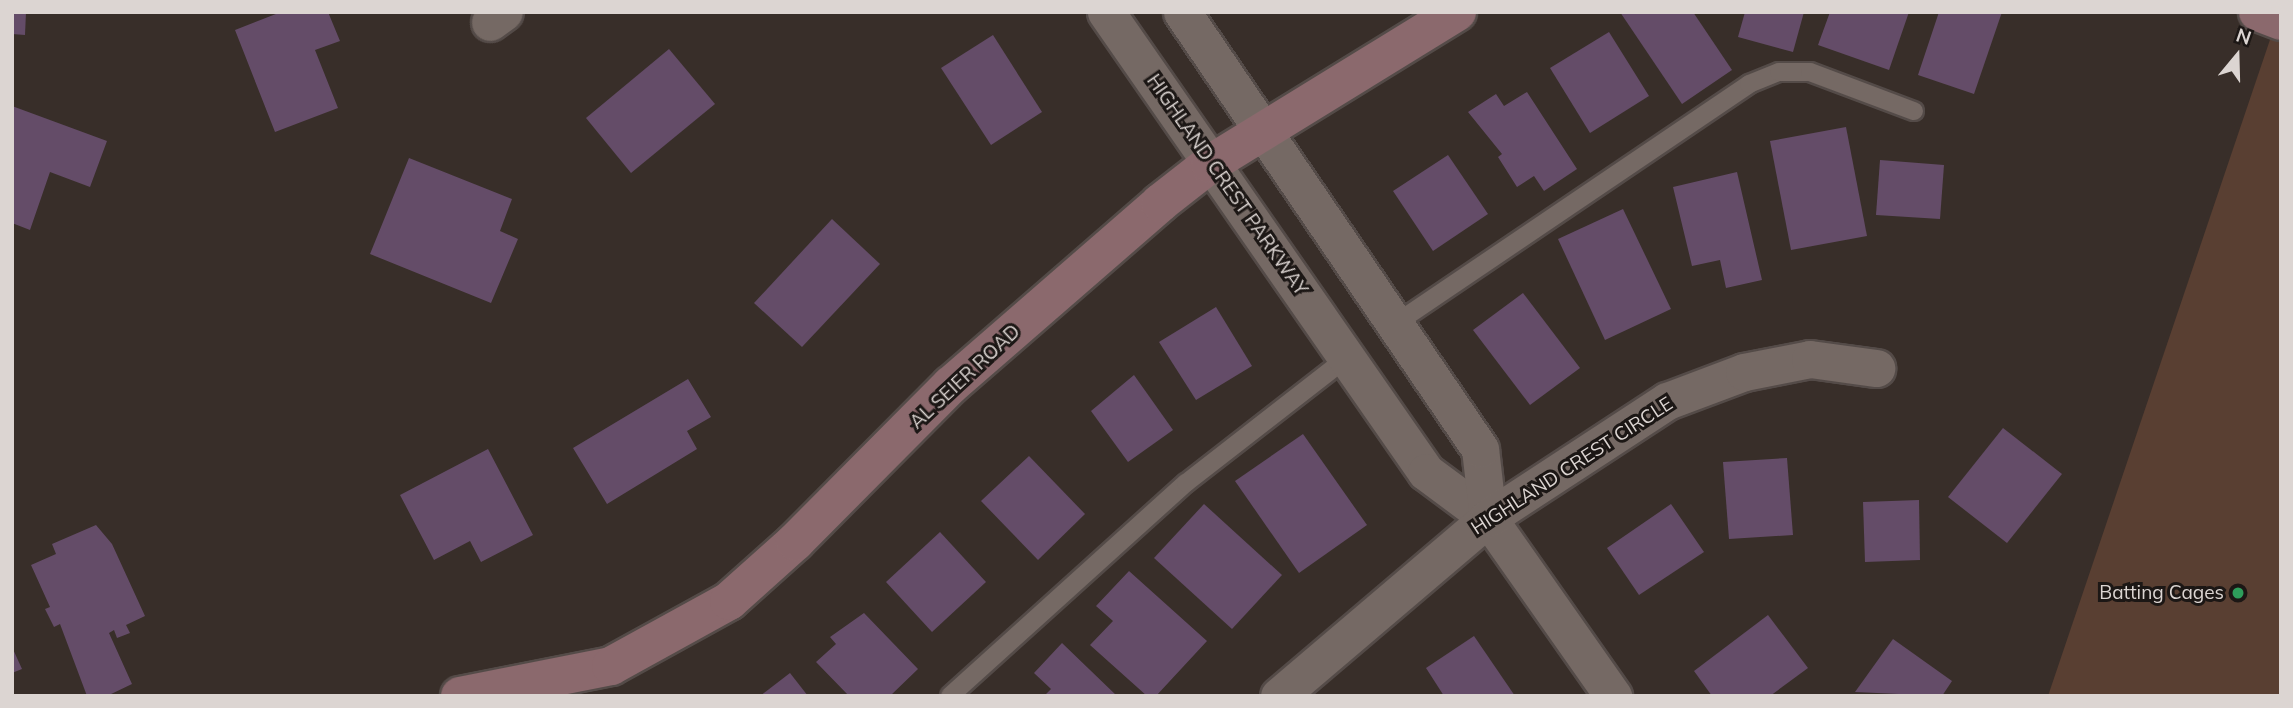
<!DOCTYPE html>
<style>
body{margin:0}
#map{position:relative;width:2293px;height:708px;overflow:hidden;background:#382e29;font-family:Mulish,sans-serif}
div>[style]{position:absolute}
.green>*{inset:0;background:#593f32}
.building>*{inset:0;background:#644c68}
.roads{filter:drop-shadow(2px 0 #544b48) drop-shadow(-2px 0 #544b48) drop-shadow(0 2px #544b48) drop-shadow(0 -2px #544b48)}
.lane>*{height:18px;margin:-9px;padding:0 9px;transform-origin:9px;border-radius:9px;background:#756964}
.street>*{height:37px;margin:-18.5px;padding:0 18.5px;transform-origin:18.5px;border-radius:18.5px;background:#756964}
.secondary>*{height:38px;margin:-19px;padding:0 19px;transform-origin:19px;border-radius:19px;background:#8b696d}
.dots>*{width:19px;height:19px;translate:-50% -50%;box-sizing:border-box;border:4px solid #1c1715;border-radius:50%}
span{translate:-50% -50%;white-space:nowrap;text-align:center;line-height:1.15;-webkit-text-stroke:6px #1c1715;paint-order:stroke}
.street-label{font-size:19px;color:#dcd5d2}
.poi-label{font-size:19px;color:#dcd5d2}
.right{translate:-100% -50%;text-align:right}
.frame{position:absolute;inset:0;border:14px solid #dcd5d2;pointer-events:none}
.north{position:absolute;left:2202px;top:21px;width:70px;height:70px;-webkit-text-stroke:5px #1c1715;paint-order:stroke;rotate:19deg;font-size:19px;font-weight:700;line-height:28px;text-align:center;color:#dcd5d2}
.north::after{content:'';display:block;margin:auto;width:24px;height:32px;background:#dcd5d2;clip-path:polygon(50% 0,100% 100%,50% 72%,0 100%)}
</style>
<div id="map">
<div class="green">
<i style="clip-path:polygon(2277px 19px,2281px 21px,2281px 696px,2048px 696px)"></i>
</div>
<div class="building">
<i style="clip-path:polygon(12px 12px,26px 12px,25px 35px,12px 34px)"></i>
<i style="clip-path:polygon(281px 12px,328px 12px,340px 41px,315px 50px,338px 108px,275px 132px,235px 30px)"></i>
<i style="clip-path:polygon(1620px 12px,1693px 12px,1732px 70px,1682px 104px)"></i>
<i style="clip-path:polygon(1745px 12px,1804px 12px,1793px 52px,1738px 37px)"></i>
<i style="clip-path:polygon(1830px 12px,1909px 12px,1889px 70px,1818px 45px)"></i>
<i style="clip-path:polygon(1939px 12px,2002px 12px,1974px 94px,1918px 75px)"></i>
<i style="clip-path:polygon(1609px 32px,1649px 96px,1590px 133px,1550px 68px)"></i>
<i style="clip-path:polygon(993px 35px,1042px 112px,991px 145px,941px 68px)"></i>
<i style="clip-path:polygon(669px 49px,715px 104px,631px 173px,586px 118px)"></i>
<i style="clip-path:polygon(1527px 92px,1577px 169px,1544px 191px,1534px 176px,1517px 187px,1498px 157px,1502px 154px,1468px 112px,1496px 94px,1504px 106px)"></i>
<i style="clip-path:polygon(12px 106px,107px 141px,90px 187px,50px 172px,30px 230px,12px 223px)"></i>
<i style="clip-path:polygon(1846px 127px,1867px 236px,1791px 250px,1770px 141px)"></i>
<i style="clip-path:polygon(1448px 155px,1488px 214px,1433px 251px,1393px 191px)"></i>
<i style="clip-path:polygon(409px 158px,512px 199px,500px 231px,518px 239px,491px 303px,370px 254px)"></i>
<i style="clip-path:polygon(1880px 160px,1944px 165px,1940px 219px,1876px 215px)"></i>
<i style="clip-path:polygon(1737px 172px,1762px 280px,1726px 288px,1720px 260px,1692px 266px,1673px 187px)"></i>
<i style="clip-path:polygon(1623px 209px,1671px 309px,1605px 340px,1558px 239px)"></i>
<i style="clip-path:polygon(832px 219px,880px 264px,802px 347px,754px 303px)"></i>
<i style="clip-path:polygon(1523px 293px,1580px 368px,1530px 405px,1473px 330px)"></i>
<i style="clip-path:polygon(1216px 307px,1252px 366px,1196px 400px,1159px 342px)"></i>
<i style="clip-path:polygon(1134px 375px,1173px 430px,1128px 462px,1091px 411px)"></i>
<i style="clip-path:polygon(688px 379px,711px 417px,687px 431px,697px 449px,607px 504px,573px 448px)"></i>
<i style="clip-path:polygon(2003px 428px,2062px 474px,2007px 543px,1948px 497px)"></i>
<i style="clip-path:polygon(1303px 434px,1367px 525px,1299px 573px,1235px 481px)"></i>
<i style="clip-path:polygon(488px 449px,533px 535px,481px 562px,470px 541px,434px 560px,400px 495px)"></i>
<i style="clip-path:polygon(1029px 456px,1085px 514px,1038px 560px,981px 501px)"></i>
<i style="clip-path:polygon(1787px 458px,1793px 535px,1729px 539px,1723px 462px)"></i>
<i style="clip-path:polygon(1919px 500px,1920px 560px,1865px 562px,1863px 502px)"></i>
<i style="clip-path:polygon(1204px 504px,1282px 575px,1232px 629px,1154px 558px)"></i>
<i style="clip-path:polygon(1671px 504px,1704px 552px,1639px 595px,1607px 548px)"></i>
<i style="clip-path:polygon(96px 525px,112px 544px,145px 616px,126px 625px,130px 633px,117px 638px,114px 630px,109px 633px,132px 684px,107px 696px,87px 696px,60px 624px,54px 627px,45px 609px,50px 607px,31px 565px,56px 554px,52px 544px)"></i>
<i style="clip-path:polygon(940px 532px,986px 582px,932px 632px,886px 582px)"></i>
<i style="clip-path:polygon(1129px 571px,1207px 641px,1156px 696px,1147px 696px,1090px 645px,1113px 621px,1096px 606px)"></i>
<i style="clip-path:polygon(864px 613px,918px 669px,890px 696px,849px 696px,816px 662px,836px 644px,830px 637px)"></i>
<i style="clip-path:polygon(1768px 615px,1808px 668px,1770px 696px,1712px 696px,1694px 671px)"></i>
<i style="clip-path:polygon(1474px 636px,1515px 696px,1444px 696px,1426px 668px)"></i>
<i style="clip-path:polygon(1893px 639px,1952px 681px,1942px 696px,1855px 692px)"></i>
<i style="clip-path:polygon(1062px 643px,1117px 696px,1044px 696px,1051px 689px,1034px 673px)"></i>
<i style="clip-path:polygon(12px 647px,22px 669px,12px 673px)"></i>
<i style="clip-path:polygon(790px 673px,808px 696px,760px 696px)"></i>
</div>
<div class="roads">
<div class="lane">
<i style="left:1395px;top:324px;width:428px;rotate:-34.1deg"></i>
<i style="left:1749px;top:84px;width:32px;rotate:-22deg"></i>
<i style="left:1779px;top:72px;width:31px"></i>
<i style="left:1810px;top:72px;width:111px;rotate:20.6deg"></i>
<i style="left:950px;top:696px;width:318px;rotate:-42.1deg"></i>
<i style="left:1186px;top:483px;width:207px;rotate:-37.9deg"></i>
</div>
<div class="street">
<i style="left:1106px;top:12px;width:560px;rotate:55.18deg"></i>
<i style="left:1426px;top:472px;width:77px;rotate:36.6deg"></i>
<i style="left:1488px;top:518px;width:69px;rotate:-96.6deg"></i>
<i style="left:1480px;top:449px;width:529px;rotate:-124.29deg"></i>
<i style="left:490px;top:22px;width:17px;rotate:-36deg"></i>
<i style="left:1488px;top:518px;width:218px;rotate:54.9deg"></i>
<i style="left:1279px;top:696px;width:275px;rotate:-40.4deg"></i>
<i style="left:1488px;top:518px;width:214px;rotate:-33.2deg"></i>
<i style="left:1667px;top:401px;width:82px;rotate:-20.6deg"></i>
<i style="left:1744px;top:372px;width:67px;rotate:-11.1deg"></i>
<i style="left:1810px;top:359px;width:67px;rotate:7.8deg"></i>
</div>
<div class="secondary">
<i style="left:2258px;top:12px;width:25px;rotate:21deg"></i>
<i style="left:460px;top:696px;width:154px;rotate:-11.2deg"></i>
<i style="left:611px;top:666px;width:135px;rotate:-28.8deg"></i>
<i style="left:729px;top:601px;width:89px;rotate:-41.8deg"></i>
<i style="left:795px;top:542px;width:221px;rotate:-45.2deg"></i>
<i style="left:951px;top:385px;width:277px;rotate:-41deg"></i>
<i style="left:1160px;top:203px;width:63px;rotate:-38deg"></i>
<i style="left:1210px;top:164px;width:290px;rotate:-31.6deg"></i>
</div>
</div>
<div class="dots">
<i style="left:2238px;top:593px;background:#2e9e5b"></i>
</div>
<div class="street-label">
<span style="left:1227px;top:185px;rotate:55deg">HIGHLAND CREST PARKWAY</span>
<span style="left:965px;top:377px;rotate:-43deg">AL SEIER ROAD</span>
<span style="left:1572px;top:466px;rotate:-33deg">HIGHLAND CREST CIRCLE</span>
</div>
<div class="poi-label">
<span class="right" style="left:2224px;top:593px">Batting Cages</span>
</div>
<div class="frame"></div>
<div class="north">N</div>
</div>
